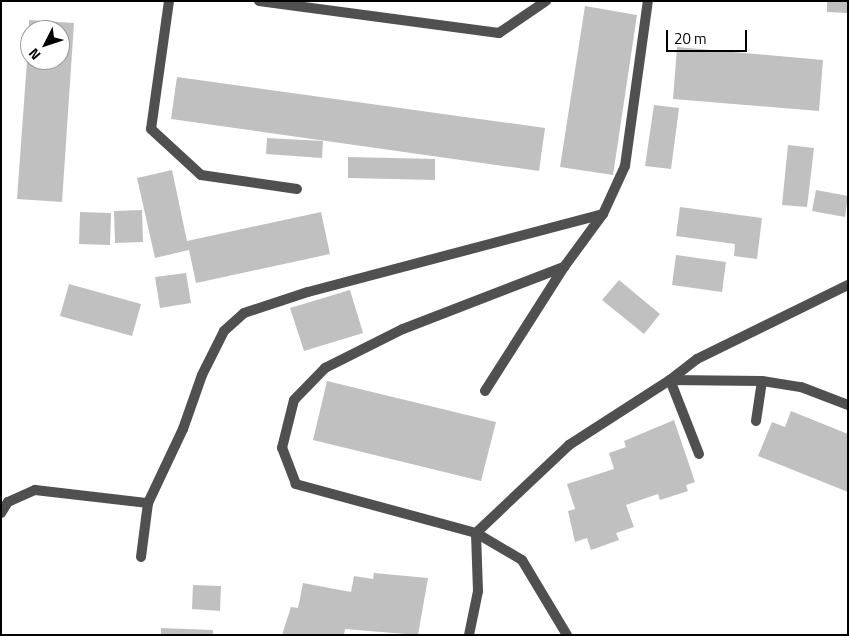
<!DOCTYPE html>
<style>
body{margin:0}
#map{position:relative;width:849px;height:636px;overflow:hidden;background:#fff;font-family:"Titillium Web",sans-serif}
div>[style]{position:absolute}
.building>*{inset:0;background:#c0c0c0}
.service>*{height:10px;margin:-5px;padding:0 5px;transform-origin:5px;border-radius:5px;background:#505050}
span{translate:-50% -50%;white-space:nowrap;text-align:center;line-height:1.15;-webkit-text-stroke:4.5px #fff;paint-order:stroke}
.frame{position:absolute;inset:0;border:2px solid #000;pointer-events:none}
.north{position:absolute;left:20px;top:20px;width:50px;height:50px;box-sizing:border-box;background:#fff;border:1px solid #999;border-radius:50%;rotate:229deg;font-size:14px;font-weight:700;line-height:20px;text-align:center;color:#000}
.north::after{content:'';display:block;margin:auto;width:18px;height:22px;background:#000;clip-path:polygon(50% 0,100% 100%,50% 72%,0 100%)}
.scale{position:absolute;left:666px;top:30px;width:81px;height:22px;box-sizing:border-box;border:2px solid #000;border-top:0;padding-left:6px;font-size:15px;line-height:18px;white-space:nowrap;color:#000;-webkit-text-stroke:4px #fff;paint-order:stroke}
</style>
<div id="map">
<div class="building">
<i style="clip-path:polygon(827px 1px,848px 1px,848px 13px,827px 12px)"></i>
<i style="clip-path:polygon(585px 6px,637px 15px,613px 175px,560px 167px)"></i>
<i style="clip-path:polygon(29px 20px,74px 23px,62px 202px,17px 199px,29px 33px,30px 60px,60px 60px,60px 30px,29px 30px)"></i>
<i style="clip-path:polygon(677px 47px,823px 60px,819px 111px,673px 99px)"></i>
<i style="clip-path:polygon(177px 77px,545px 128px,539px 171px,171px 119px)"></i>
<i style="clip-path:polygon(654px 105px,679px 108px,671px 169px,645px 166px)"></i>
<i style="clip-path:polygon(267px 138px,323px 141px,322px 158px,266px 154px)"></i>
<i style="clip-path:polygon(788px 145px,814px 148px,807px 207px,782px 205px)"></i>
<i style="clip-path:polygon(348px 157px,435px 159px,435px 180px,348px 178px)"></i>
<i style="clip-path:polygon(172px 170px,187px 241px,321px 212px,330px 254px,196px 283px,189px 250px,155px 258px,137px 178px)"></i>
<i style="clip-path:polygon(816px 190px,848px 196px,845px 217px,812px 211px)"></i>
<i style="clip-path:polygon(680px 207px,762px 218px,757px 259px,734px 256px,735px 244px,676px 236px)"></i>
<i style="clip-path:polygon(142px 210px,143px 242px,115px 243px,114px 211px)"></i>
<i style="clip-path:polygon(80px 212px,111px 213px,110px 245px,79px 244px)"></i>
<i style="clip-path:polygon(676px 255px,726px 262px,722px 292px,672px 285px)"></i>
<i style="clip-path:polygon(186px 273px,191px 303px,160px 308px,155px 277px)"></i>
<i style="clip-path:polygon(619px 280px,660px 314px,644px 334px,602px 300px)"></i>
<i style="clip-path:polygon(69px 284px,141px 304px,132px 336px,60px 316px)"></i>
<i style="clip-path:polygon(350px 290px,363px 333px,304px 351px,290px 308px)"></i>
<i style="clip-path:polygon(327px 381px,496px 422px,481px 481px,313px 440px)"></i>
<i style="clip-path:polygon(791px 411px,848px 434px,848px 492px,758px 456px,772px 422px,785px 427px)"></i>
<i style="clip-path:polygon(674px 420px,695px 482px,686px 485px,688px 491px,660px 500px,658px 494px,626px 505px,634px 527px,616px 533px,619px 540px,591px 550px,587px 538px,575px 542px,568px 511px,575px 509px,567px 484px,614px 469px,609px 453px,626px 447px,624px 441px)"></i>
<i style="clip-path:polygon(374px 573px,428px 578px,418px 635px,345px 629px,344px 635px,282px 635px,291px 607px,298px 608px,303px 583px,351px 592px,354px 576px,373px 579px)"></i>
<i style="clip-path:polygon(193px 585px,221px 586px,220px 611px,192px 609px)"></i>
<i style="clip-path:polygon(161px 628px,213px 630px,213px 635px,161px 635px)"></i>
</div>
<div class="service">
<i style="left:169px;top:1px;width:129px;rotate:98deg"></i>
<i style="left:151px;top:129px;width:68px;rotate:42.6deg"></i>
<i style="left:201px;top:175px;width:97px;rotate:8.3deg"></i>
<i style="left:259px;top:1px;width:242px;rotate:7.6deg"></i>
<i style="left:499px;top:33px;width:57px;rotate:-34.2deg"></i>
<i style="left:485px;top:391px;width:147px;rotate:-57.5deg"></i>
<i style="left:756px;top:421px;width:40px;rotate:-81.5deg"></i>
<i style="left:699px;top:454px;width:79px;rotate:-111.4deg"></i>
<i style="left:670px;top:380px;width:34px;rotate:-38deg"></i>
<i style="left:697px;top:359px;width:168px;rotate:-26.1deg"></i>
<i style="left:1px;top:513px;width:13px;rotate:-58deg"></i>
<i style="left:8px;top:502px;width:30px;rotate:-24deg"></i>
<i style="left:35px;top:490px;width:114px;rotate:6.6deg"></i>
<i style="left:141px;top:557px;width:54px;rotate:-82.6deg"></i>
<i style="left:148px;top:503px;width:82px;rotate:-64.7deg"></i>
<i style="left:183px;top:429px;width:57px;rotate:-70.6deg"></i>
<i style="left:202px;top:375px;width:49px;rotate:-63.4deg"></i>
<i style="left:224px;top:331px;width:27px;rotate:-42deg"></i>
<i style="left:244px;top:313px;width:67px;rotate:-18.2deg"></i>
<i style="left:308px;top:292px;width:305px;rotate:-14.8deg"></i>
<i style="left:469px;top:635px;width:45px;rotate:-78.4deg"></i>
<i style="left:478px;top:591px;width:58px;rotate:-92deg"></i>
<i style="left:476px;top:533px;width:128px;rotate:-43.4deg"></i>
<i style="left:569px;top:445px;width:120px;rotate:-32.8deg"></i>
<i style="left:670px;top:380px;width:92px;rotate:0.6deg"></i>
<i style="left:762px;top:381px;width:39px;rotate:9deg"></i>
<i style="left:801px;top:387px;width:50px;rotate:21deg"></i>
<i style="left:567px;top:635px;width:87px;rotate:-121deg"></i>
<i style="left:522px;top:560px;width:53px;rotate:-149.6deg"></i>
<i style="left:476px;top:533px;width:187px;rotate:-164.8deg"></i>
<i style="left:296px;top:484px;width:39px;rotate:-111deg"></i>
<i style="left:282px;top:448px;width:49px;rotate:-76deg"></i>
<i style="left:294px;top:400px;width:45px;rotate:-45.9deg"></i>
<i style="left:325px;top:368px;width:87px;rotate:-26.6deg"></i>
<i style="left:403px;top:329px;width:173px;rotate:-21.1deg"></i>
<i style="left:564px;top:267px;width:66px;rotate:-53.7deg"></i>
<i style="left:603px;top:214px;width:53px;rotate:-65.4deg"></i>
<i style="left:625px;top:166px;width:167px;rotate:-82.1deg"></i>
</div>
<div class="frame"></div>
<div class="north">N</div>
<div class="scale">20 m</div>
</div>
